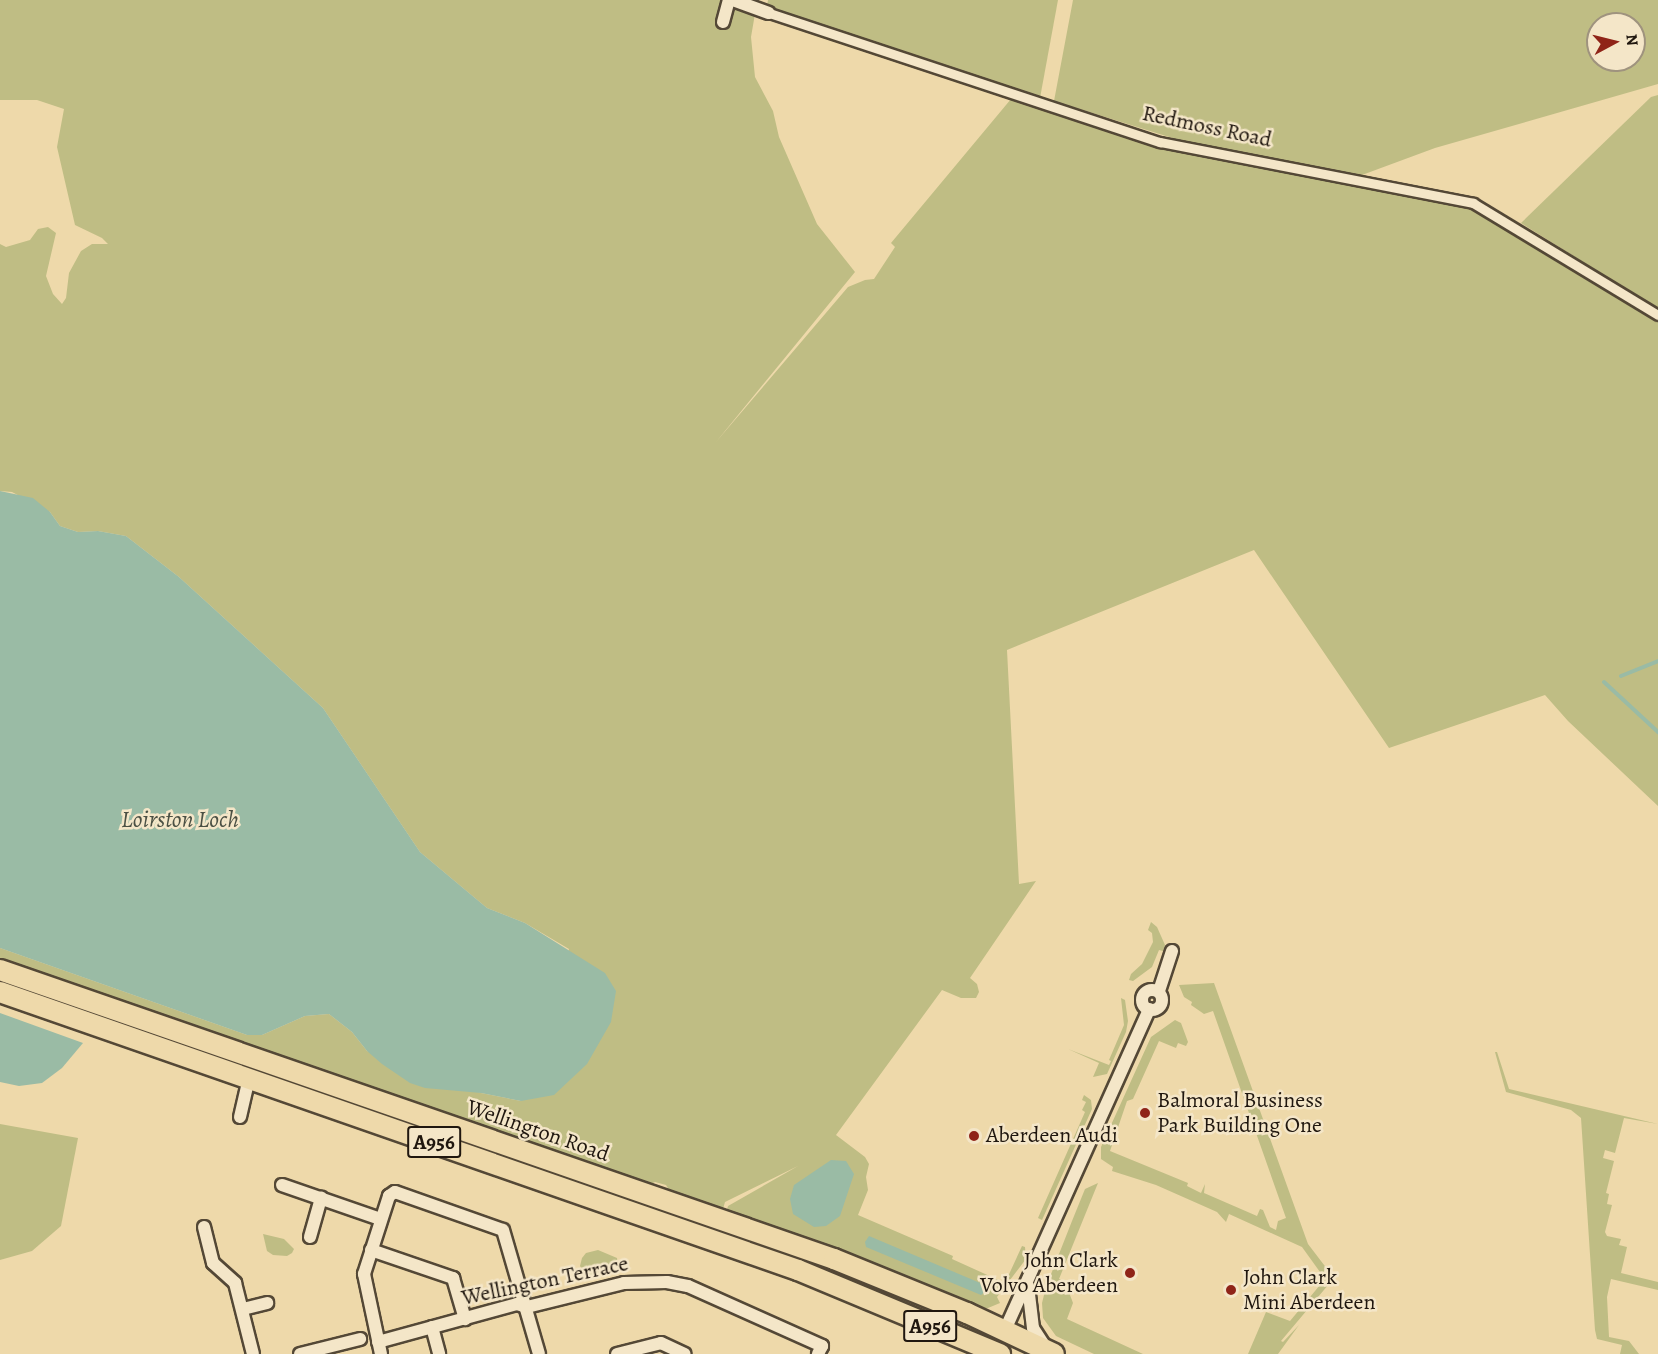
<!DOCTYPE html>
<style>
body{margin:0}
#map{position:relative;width:1658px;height:1354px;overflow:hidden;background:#eed9aa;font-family:Alegreya,serif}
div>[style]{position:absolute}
.green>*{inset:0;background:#bfbd84}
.water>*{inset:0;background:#9abba5}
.stream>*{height:4px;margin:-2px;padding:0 2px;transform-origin:2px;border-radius:2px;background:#9abba5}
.roads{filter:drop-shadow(2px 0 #544836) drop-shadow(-2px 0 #544836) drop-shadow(0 2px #544836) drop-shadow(0 -2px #544836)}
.pedestrian>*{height:9px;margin:-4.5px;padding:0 4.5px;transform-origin:4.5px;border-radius:4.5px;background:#f4e6c8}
.minor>*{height:12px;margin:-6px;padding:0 6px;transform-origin:6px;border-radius:6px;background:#f4e6c8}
.minor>.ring{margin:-6px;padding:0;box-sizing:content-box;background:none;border:12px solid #f4e6c8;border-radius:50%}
.primary>*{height:20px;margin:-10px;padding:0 10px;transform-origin:10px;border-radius:10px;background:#eed9aa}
.dots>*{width:16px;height:16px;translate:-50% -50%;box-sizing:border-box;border:3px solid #f4e6c8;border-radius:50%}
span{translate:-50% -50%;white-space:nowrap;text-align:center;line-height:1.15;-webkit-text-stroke:5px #f4e6c8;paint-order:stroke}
.shield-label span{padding:2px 4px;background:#f4e6c8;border:2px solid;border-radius:4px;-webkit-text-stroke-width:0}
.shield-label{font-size:21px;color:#20170f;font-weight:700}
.street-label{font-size:22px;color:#20170f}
.poi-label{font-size:22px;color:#20170f}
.left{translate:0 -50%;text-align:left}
.right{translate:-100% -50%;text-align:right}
.water-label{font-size:24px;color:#4b5044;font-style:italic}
.north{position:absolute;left:1586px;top:12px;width:60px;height:60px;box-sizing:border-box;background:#f4e6c8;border:2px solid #9f937e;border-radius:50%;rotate:83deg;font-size:16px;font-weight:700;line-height:24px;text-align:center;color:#20170f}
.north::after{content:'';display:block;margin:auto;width:21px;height:27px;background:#8f2418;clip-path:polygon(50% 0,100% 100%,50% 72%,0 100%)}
</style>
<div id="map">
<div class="green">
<i style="clip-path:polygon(0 0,733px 0,756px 8px,751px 37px,755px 77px,773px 111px,779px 137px,817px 224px,855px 272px,716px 442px,848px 287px,865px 280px,874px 279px,895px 247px,891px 243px,1011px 99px,1170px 149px,1413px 193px,1472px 206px,1658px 320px,1658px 806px,1568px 721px,1545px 695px,1389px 748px,1254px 550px,1007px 650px,1019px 884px,1036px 881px,970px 978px,977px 984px,979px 992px,976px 998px,961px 998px,942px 990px,836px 1135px,865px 1157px,869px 1164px,866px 1177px,868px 1190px,858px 1215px,953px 1256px,952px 1259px,1005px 1283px,1022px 1246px,1025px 1247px,1026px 1259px,997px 1297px,1000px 1303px,988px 1308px,980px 1308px,838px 1249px,726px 1213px,728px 1206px,798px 1166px,725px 1202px,723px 1209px,671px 1193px,666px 1185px,655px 1182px,648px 1185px,520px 1138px,518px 1141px,0 961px,0 948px,247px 1035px,262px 1035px,305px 1016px,329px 1014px,352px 1032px,367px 1051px,481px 1093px,521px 1101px,569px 949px,525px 923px,487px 908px,420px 852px,323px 708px,179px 577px,126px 536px,98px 531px,78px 532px,60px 526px,50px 512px,12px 492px,0 491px,0 244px,6px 247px,30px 240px,38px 229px,48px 227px,56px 233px,46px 276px,53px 294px,62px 304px,66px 298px,69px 273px,81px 251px,92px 244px,108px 244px,102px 238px,75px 225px,57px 147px,64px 109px,37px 100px,0 100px)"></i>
<i style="clip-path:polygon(768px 0,1058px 0,1040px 98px,767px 6px)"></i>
<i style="clip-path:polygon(evenodd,1073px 0,1658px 0,1658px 84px,1435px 148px,1362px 175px,1182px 141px,1054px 101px,1073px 0,1598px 24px,1634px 24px,1634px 60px,1598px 60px,1598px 24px)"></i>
<i style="clip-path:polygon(1658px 95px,1658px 309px,1521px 223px,1651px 97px)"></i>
<i style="clip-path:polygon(1151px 922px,1157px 927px,1165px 945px,1163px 951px,1159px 950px,1152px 967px,1133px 981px,1129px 980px,1131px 974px,1142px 964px,1153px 942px,1152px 933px,1148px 930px)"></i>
<i style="clip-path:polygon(1214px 983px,1308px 1244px,1334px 1278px,1281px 1341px,1283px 1342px,1299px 1325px,1278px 1354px,1248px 1354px,1266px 1312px,1290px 1321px,1325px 1279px,1302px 1247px,1229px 1214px,1226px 1222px,1217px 1212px,1208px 1208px,1156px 1185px,1112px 1171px,1113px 1167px,1101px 1159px,1101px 1147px,1151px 1037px,1175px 1020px,1181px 1023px,1188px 1042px,1186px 1046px,1178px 1043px,1176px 1048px,1159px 1041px,1133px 1099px,1127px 1101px,1110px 1151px,1188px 1183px,1187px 1186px,1201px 1193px,1205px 1184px,1204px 1193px,1257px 1216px,1260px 1209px,1263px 1210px,1270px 1227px,1276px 1230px,1278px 1221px,1286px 1218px,1213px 1011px,1204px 1014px,1191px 1005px,1192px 1002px,1184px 997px,1179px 985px)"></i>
<i style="clip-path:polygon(1121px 998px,1125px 1000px,1128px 1021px,1126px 1032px,1107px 1074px,1093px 1077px,1099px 1063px,1068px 1049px,1109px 1065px,1111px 1061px,1109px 1060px,1124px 1025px)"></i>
<i style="clip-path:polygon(1495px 1052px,1497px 1052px,1509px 1089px,1658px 1124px,1624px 1118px,1615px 1153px,1605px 1150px,1603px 1158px,1614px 1161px,1606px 1193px,1609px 1194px,1607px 1204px,1612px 1205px,1605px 1232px,1607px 1236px,1621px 1239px,1619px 1245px,1627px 1247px,1621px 1273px,1658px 1282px,1658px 1290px,1611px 1279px,1607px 1297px,1609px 1337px,1629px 1341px,1639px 1354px,1620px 1354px,1622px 1345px,1597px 1339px,1595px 1330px,1581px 1118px,1571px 1110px,1506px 1092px)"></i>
<i style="clip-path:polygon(1084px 1095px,1091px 1100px,1092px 1109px,1042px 1220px,1038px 1218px,1085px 1112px,1082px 1110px,1086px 1102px,1082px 1100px)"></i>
<i style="clip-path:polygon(0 1124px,78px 1138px,61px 1226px,32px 1251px,0 1260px)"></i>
<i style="clip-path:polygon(1098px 1183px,1059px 1279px,1074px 1285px,1070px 1295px,1073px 1303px,1067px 1319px,1143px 1354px,1094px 1354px,1056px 1336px,1043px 1318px,1042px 1303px,1046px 1287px,1072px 1221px,1085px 1189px)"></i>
<i style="clip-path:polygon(263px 1234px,284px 1239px,294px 1249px,292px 1253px,287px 1256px,273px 1255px,267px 1251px)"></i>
<i style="clip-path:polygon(598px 1250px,617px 1258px,618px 1267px,610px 1275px,587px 1278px,580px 1266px,582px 1258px,586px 1253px)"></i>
</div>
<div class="water">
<i style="clip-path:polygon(0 491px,33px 498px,50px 512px,60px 526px,78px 532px,98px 531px,126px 536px,179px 577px,323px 708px,420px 852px,487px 908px,525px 923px,605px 973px,616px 991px,611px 1022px,587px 1064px,554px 1095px,521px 1101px,481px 1093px,425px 1088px,410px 1083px,382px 1064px,367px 1051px,352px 1032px,329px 1014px,305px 1016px,262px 1035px,247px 1035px,0 948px)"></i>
<i style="clip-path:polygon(0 1013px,83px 1043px,62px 1068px,42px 1083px,19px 1086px,0 1082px)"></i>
<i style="clip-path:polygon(831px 1160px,846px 1161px,854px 1174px,840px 1216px,826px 1226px,814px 1227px,793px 1214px,790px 1199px,794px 1185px)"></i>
<i style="clip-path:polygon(869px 1236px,985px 1285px,986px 1291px,981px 1295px,866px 1247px,865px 1242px)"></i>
</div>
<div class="stream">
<i style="left:1621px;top:676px;width:40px;rotate:-22deg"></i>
<i style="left:1604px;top:682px;width:74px;rotate:42.8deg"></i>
</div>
<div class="roads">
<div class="pedestrian">
<i style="left:769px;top:13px;width:412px;rotate:18.3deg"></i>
<i style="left:1160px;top:142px;width:319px;rotate:11deg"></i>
<i style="left:1473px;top:203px;width:216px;rotate:31.2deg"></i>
</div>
<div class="minor">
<i style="left:733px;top:0;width:38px;rotate:20deg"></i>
<i style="left:723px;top:22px;width:23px;rotate:-75deg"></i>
<i class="ring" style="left:1142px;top:990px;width:8px;height:8px"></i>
<i style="left:1159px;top:991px;width:42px;rotate:-72deg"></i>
<i style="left:240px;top:1117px;width:40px;rotate:-77deg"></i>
<i style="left:282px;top:1185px;width:104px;rotate:19.1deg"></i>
<i style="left:204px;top:1227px;width:37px;rotate:76deg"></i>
<i style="left:213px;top:1263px;width:30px;rotate:42deg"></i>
<i style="left:235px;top:1283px;width:73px;rotate:75.8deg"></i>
<i style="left:310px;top:1237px;width:41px;rotate:-74.2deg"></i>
<i style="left:371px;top:1250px;width:87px;rotate:18.9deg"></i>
<i style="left:453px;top:1278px;width:43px;rotate:73.7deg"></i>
<i style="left:1028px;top:1286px;width:42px;rotate:83.2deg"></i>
<i style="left:1033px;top:1328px;width:20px;rotate:57deg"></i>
<i style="left:243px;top:1309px;width:25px;rotate:-14deg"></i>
<i style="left:432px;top:1327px;width:28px;rotate:75deg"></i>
<i style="left:1005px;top:1330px;width:352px;rotate:-65.8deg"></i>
<i style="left:378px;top:1342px;width:144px;rotate:-15.3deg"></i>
<i style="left:517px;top:1304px;width:10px;rotate:17deg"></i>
<i style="left:527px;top:1307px;width:100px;rotate:-13.9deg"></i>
<i style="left:624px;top:1283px;width:43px;rotate:-1.3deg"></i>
<i style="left:667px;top:1282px;width:21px;rotate:11deg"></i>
<i style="left:688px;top:1286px;width:147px;rotate:24.1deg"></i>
<i style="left:822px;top:1346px;width:9px;rotate:117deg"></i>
<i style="left:300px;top:1354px;width:62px;rotate:-14deg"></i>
<i style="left:381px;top:1354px;width:82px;rotate:-102deg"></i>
<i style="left:364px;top:1274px;width:82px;rotate:-72.2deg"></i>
<i style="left:389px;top:1196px;width:7px;rotate:-34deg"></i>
<i style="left:395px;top:1192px;width:114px;rotate:19.4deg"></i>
<i style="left:503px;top:1230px;width:129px;rotate:73.8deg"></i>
<i style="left:617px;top:1354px;width:45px;rotate:-14deg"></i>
<i style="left:661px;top:1343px;width:26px;rotate:25deg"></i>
</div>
<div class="primary">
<i style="left:0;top:970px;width:883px;rotate:19.11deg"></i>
<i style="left:834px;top:1259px;width:144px;rotate:22.1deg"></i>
<i style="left:967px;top:1313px;width:96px;rotate:25.2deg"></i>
<i style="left:0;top:992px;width:845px;rotate:19.21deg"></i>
<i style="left:798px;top:1270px;width:219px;rotate:22.6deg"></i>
</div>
</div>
<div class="dots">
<i style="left:1145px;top:1113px;background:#8f2418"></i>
<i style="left:974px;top:1136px;background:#8f2418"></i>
<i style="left:1130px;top:1273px;background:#8f2418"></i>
<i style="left:1231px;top:1290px;background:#8f2418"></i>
</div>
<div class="shield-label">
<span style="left:434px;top:1142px">A956</span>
<span style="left:930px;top:1326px">A956</span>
</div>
<div class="street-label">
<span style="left:1207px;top:127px;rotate:12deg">Redmoss Road</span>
<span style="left:538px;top:1131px;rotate:19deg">Wellington Road</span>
<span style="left:545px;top:1281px;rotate:-12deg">Wellington Terrace</span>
</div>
<div class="poi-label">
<span class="left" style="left:1157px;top:1113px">Balmoral Business<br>Park Building One</span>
<span class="left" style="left:986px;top:1136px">Aberdeen Audi</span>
<span class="right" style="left:1118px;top:1273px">John Clark<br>Volvo Aberdeen</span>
<span class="left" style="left:1243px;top:1290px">John Clark<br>Mini Aberdeen</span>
</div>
<div class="water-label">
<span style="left:180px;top:820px">Loirston Loch</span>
</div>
<div class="north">N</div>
</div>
